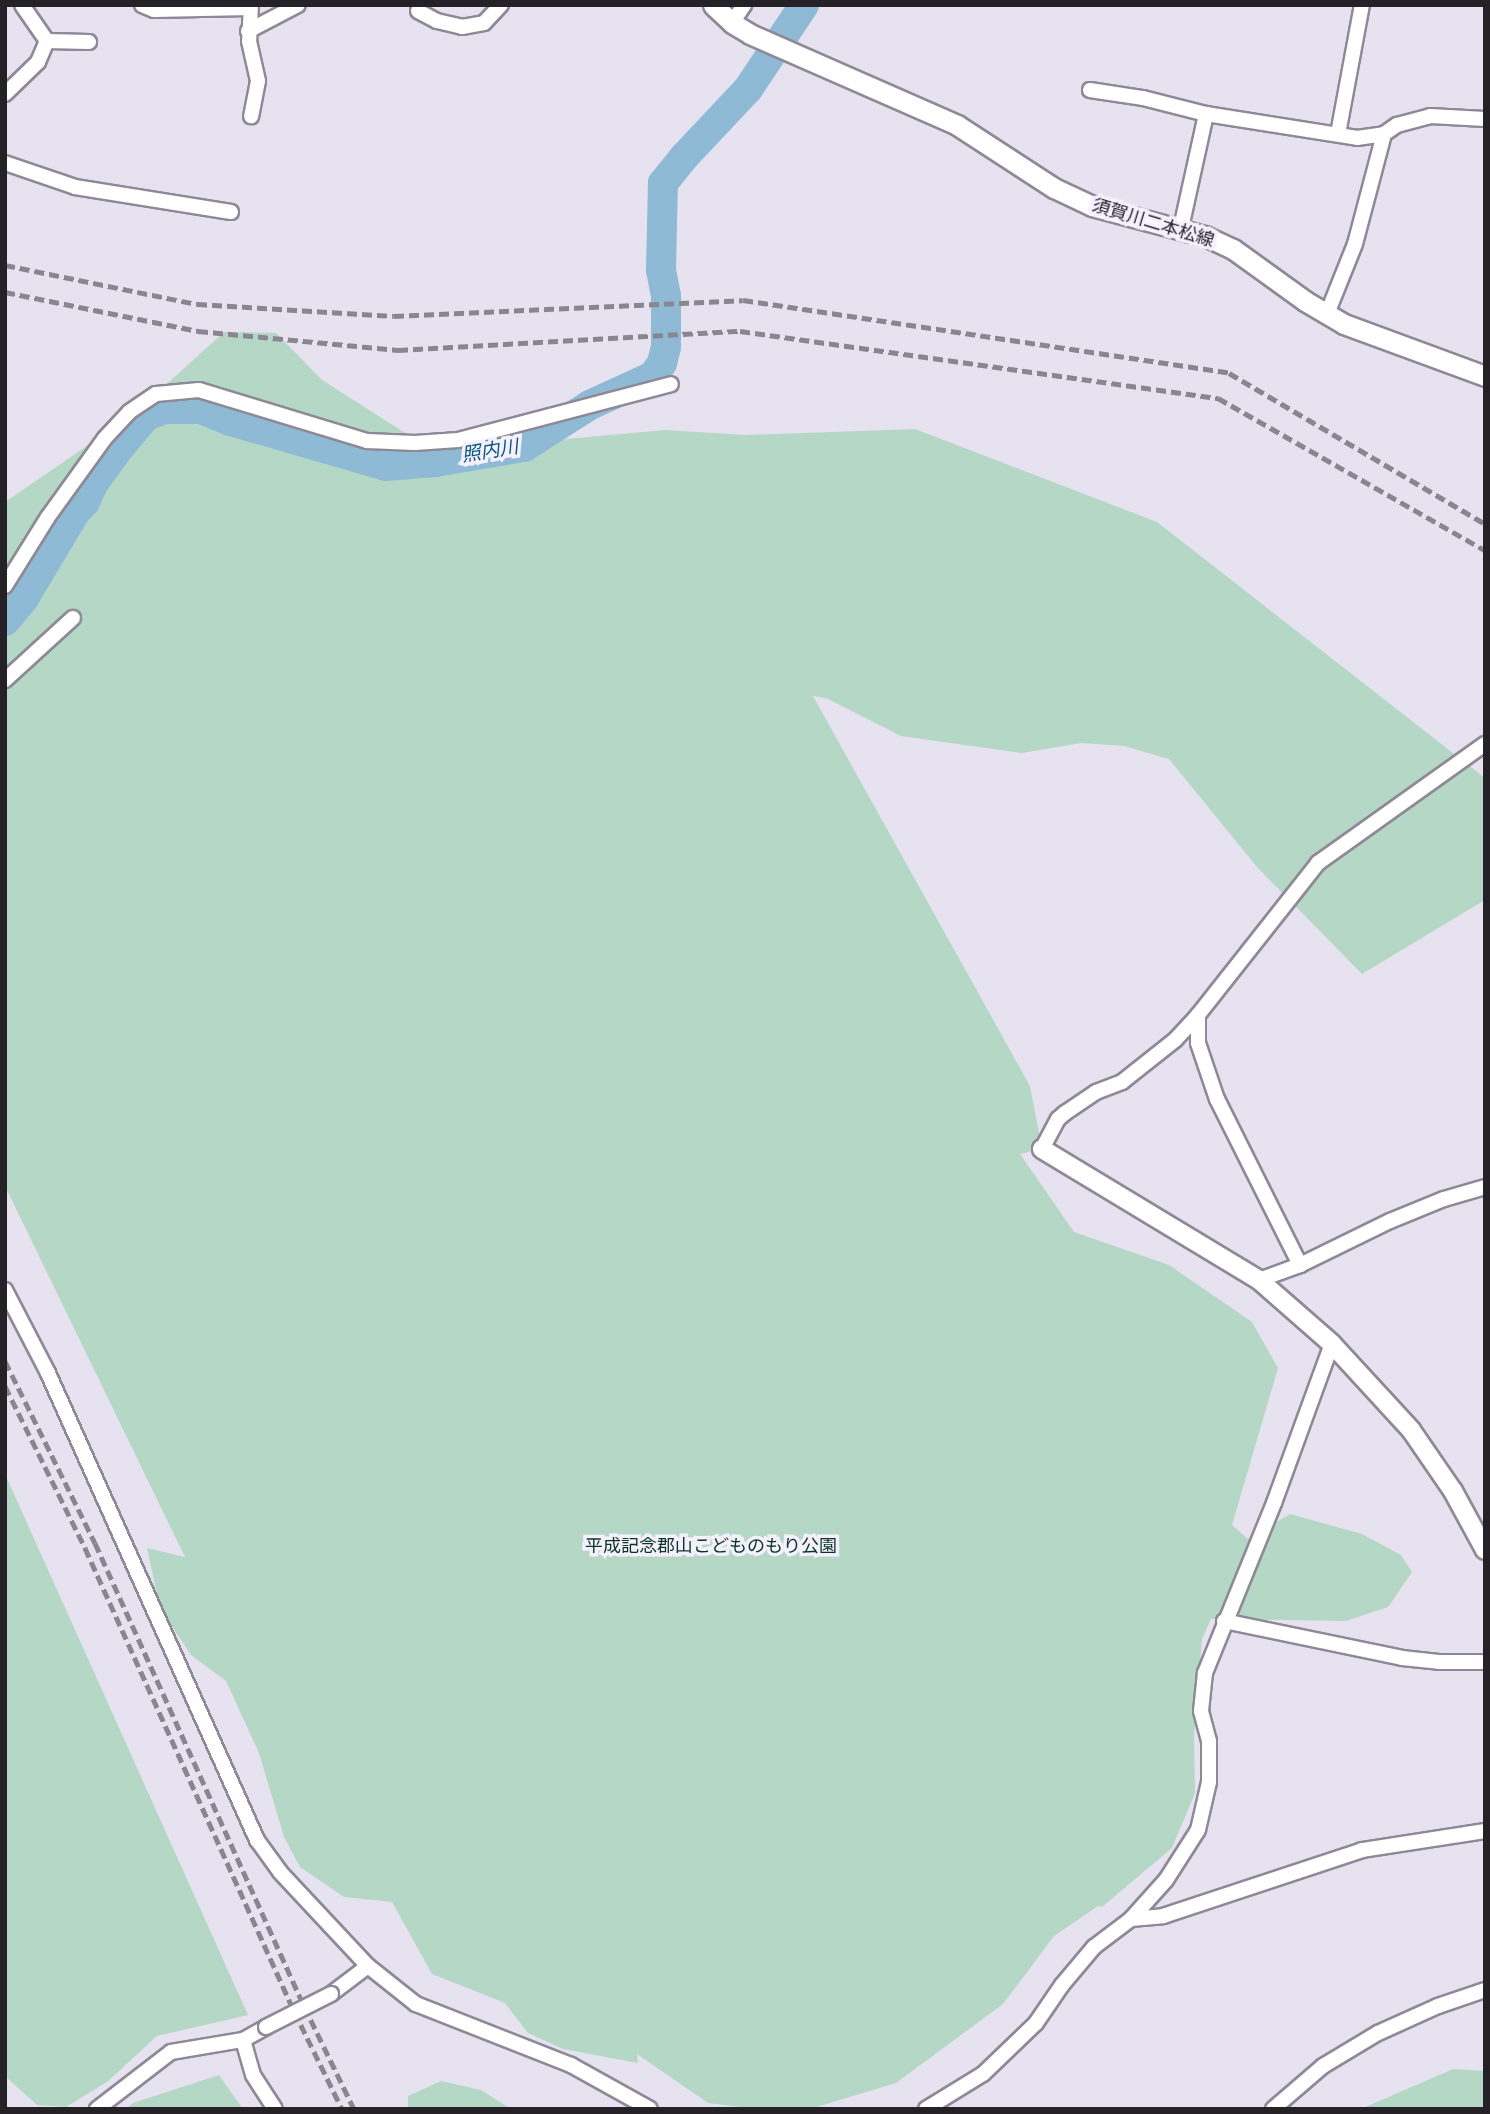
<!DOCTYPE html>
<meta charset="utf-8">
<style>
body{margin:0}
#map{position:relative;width:1490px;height:2114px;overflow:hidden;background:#e7e2f0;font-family:"DejaVu Sans","Noto Sans JP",sans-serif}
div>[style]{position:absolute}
.green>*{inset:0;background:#b4d8c5}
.river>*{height:30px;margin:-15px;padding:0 15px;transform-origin:15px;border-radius:15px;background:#8ebad6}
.roads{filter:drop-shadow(2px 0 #8e8996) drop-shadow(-2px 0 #8e8996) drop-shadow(0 2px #8e8996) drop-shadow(0 -2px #8e8996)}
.minor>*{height:14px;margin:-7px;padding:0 7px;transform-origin:7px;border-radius:7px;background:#fff}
.tertiary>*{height:18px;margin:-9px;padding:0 9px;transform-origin:9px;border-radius:9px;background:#fff}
.secondary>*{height:19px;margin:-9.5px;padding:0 9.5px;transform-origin:9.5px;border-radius:9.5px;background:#fff}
.rail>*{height:5px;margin-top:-2.5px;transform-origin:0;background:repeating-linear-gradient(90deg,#89868f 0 10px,transparent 0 15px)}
.bridges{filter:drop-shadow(2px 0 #8e8996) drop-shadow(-2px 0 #8e8996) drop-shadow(0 2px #8e8996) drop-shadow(0 -2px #8e8996)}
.minor-bridge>*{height:14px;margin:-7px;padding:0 7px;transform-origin:7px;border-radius:7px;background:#fff}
span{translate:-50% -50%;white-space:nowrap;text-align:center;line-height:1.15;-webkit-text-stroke:7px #f5f0fd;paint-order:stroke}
.street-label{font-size:18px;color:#242227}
.park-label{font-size:18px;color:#0a3424}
.water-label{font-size:19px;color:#05577b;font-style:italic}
.frame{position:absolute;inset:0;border:7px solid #242227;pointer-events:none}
</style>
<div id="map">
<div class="green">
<i style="clip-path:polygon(224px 332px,276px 333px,322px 380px,410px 436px,470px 453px,566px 439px,665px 430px,745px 435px,915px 429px,1157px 522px,1485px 778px,1485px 900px,1362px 974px,1257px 867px,1169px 759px,1124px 746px,1081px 743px,1022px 753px,901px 736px,826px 698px,813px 696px,1030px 1086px,1042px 1149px,1020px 1154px,1074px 1232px,1169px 1265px,1252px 1322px,1278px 1368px,1232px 1525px,1248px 1539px,1290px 1514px,1362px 1534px,1401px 1555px,1412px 1572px,1388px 1607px,1346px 1621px,1211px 1619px,1202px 1639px,1194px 1737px,1195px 1793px,1172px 1848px,1102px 1907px,1098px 1906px,1054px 1936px,1003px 2004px,896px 2083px,810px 2109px,757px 2109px,708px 2103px,637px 2054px,638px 2063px,563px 2049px,528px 2033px,505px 2003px,432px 1974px,392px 1902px,344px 1897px,300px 1867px,284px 1837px,259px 1753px,226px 1681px,191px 1655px,160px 1608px,147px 1548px,185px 1557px,5px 1186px,5px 502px,135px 413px)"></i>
<i style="clip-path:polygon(5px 1474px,248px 2015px,157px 2036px,107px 2082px,66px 2107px,37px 2105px,5px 2076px)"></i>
<i style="clip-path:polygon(1453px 2069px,1485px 2071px,1485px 2109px,1361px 2109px)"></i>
<i style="clip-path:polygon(219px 2075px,243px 2109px,126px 2109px,133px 2103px)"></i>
<i style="clip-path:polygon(441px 2081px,481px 2090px,511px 2109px,408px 2109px,408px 2096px)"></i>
</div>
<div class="river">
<i style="left:5px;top:621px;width:30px;rotate:-50deg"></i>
<i style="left:24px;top:598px;width:101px;rotate:-59.1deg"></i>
<i style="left:76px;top:511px;width:13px;rotate:-45deg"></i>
<i style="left:85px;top:502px;width:20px;rotate:-66deg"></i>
<i style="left:93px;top:484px;width:39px;rotate:-54deg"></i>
<i style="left:116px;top:452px;width:47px;rotate:-50.2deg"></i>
<i style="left:146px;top:416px;width:19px;rotate:-21deg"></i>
<i style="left:164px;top:409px;width:37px"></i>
<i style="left:201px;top:409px;width:32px;rotate:22deg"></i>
<i style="left:231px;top:421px;width:161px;rotate:16.2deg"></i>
<i style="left:386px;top:466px;width:49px;rotate:-4.7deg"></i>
<i style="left:435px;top:462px;width:90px;rotate:-9.6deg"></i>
<i style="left:524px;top:447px;width:78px;rotate:-32.5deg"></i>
<i style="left:590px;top:405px;width:69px;rotate:-24.7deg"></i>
<i style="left:653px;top:376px;width:16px;rotate:-55deg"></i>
<i style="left:662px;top:363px;width:16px;rotate:-76deg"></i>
<i style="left:666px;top:347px;width:51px;rotate:-90deg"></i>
<i style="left:666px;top:296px;width:26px;rotate:-101deg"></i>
<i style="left:661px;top:270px;width:87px;rotate:-88.7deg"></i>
<i style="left:663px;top:183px;width:33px;rotate:-51deg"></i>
<i style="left:684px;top:157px;width:93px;rotate:-46.7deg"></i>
<i style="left:748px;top:89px;width:101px;rotate:-56.3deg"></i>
</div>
<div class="roads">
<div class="minor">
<i style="left:22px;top:5px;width:44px;rotate:55.2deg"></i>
<i style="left:47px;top:41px;width:42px;rotate:1.4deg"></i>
<i style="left:142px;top:5px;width:13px;rotate:23deg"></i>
<i style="left:154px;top:10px;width:96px;rotate:-1.2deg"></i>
<i style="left:251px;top:5px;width:36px;rotate:93deg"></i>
<i style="left:249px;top:41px;width:41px;rotate:77.3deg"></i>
<i style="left:258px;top:81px;width:36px;rotate:101deg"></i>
<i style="left:418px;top:11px;width:21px;rotate:28deg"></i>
<i style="left:437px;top:21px;width:26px;rotate:13deg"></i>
<i style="left:462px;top:27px;width:22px;rotate:-10deg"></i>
<i style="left:484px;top:23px;width:25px;rotate:-47deg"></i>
<i style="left:732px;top:23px;width:22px;rotate:-56deg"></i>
<i style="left:248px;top:31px;width:56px;rotate:-27.5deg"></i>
<i style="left:1090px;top:90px;width:54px;rotate:8.6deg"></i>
<i style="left:1143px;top:98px;width:65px;rotate:14.3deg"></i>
<i style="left:1206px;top:114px;width:153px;rotate:9deg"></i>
<i style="left:1357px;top:138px;width:27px;rotate:-8deg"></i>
<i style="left:1384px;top:134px;width:16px;rotate:-35deg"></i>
<i style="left:1397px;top:125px;width:34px;rotate:-15deg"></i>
<i style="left:1430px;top:116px;width:55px;rotate:3.1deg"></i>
<i style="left:5px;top:94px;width:46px;rotate:-44.1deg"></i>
<i style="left:38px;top:62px;width:23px;rotate:-67deg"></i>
<i style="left:1338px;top:134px;width:131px;rotate:-79.5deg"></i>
<i style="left:5px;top:163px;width:74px;rotate:18.9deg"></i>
<i style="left:75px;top:187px;width:158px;rotate:9.1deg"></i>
<i style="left:1181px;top:228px;width:117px;rotate:-77.6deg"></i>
<i style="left:1327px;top:314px;width:75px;rotate:-68.2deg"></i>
<i style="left:1355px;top:244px;width:114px;rotate:-75.2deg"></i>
<i style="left:5px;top:586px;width:81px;rotate:-58.1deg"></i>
<i style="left:48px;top:517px;width:97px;rotate:-54.2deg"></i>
<i style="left:105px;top:438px;width:35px;rotate:-47deg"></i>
<i style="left:129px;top:412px;width:32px;rotate:-34deg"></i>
<i style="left:156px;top:394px;width:43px;rotate:-5.3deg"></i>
<i style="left:199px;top:390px;width:176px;rotate:16.9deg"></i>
<i style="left:367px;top:441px;width:48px;rotate:2.4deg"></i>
<i style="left:415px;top:443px;width:43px;rotate:-4deg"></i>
<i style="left:458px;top:440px;width:220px;rotate:-14.7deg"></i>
<i style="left:5px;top:680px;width:92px;rotate:-42.4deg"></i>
<i style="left:1198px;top:1015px;width:28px;rotate:90deg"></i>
<i style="left:1198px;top:1043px;width:59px;rotate:71.3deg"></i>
<i style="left:1217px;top:1099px;width:186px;rotate:63.4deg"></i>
<i style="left:1042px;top:1149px;width:34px;rotate:-62deg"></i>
<i style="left:1058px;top:1119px;width:9px;rotate:-41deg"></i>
<i style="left:1065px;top:1113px;width:37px;rotate:-34deg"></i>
<i style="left:1096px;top:1092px;width:28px;rotate:-21deg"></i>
<i style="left:1122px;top:1082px;width:68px;rotate:-38.4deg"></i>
<i style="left:1175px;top:1040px;width:34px;rotate:-47deg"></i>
<i style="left:1198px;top:1015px;width:194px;rotate:-51.7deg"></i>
<i style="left:1318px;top:863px;width:205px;rotate:-35.5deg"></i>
<i style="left:1259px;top:1280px;width:44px;rotate:-20.1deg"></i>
<i style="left:1300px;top:1265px;width:100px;rotate:-26.1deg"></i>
<i style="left:1390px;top:1221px;width:58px;rotate:-22.2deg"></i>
<i style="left:1444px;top:1199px;width:43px;rotate:-16.3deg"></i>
<i style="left:5px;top:1290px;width:93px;rotate:62.6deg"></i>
<i style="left:48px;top:1373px;width:512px;rotate:65.89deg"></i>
<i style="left:257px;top:1840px;width:39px;rotate:54deg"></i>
<i style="left:280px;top:1872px;width:129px;rotate:46.9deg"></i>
<i style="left:368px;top:1966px;width:61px;rotate:38.4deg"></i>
<i style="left:416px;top:2004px;width:167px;rotate:21.5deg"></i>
<i style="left:571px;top:2065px;width:90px;rotate:29.1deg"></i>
<i style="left:1224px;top:1621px;width:182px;rotate:11.7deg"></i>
<i style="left:1402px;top:1658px;width:37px;rotate:6deg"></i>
<i style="left:1439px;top:1662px;width:46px"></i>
<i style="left:1131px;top:1919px;width:32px;rotate:-5deg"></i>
<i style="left:1163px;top:1916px;width:210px;rotate:-18.3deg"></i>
<i style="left:1362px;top:1850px;width:124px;rotate:-8.8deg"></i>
<i style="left:331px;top:1994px;width:46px;rotate:-37.1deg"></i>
<i style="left:243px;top:2040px;width:36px;rotate:74deg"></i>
<i style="left:253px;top:2075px;width:40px;rotate:57.1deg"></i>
<i style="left:97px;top:2109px;width:93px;rotate:-37.6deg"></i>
<i style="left:171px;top:2052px;width:73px;rotate:-9.5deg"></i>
<i style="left:243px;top:2040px;width:26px;rotate:-29deg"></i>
<i style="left:926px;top:2109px;width:67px;rotate:-31.6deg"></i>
<i style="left:983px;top:2074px;width:74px;rotate:-43.9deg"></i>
<i style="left:1036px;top:2023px;width:46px;rotate:-55.6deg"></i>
<i style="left:1062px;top:1985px;width:50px;rotate:-49.9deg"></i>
<i style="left:1094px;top:1947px;width:46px;rotate:-37.1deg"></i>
<i style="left:1131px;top:1919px;width:52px;rotate:-48.1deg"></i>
<i style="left:1166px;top:1880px;width:59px;rotate:-57.4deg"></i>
<i style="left:1198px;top:1830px;width:49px;rotate:-77.1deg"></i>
<i style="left:1209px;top:1782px;width:41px;rotate:-90deg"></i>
<i style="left:1209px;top:1741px;width:31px;rotate:-105deg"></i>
<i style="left:1201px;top:1711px;width:38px;rotate:-84deg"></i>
<i style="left:1205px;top:1673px;width:183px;rotate:-67.9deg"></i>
<i style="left:1274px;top:1503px;width:169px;rotate:-70deg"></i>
<i style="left:1273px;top:2109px;width:66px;rotate:-40.7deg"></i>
<i style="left:1323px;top:2066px;width:64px;rotate:-31deg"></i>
<i style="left:1378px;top:2033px;width:66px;rotate:-24.2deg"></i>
<i style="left:1438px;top:2006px;width:50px;rotate:-18.8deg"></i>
</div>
<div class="tertiary">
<i style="left:1042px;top:1149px;width:253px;rotate:31.1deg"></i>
<i style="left:1259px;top:1280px;width:97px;rotate:41.2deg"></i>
<i style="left:1332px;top:1344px;width:117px;rotate:47.4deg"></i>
<i style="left:1411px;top:1430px;width:74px;rotate:55.5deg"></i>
<i style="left:1453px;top:1491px;width:67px;rotate:61.5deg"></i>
</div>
<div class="secondary">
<i style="left:713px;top:5px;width:26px;rotate:43deg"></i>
<i style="left:732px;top:23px;width:21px;rotate:31deg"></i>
<i style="left:750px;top:34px;width:226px;rotate:23.7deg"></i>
<i style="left:957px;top:125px;width:116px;rotate:33deg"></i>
<i style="left:1054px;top:188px;width:42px;rotate:25.3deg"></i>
<i style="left:1092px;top:206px;width:117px;rotate:14.9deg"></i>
<i style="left:1205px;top:236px;width:31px;rotate:25deg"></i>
<i style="left:1233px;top:249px;width:89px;rotate:35.8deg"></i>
<i style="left:1305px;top:301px;width:45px;rotate:30.5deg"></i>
<i style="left:1344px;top:324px;width:150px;rotate:20.2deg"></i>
</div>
</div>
<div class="rail">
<i style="left:5px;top:265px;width:196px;rotate:11.5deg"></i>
<i style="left:197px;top:304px;width:197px;rotate:3.5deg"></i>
<i style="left:394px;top:316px;width:349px;rotate:-2.6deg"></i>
<i style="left:743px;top:300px;width:491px;rotate:8.5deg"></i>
<i style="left:1229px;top:373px;width:297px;rotate:30.5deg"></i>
<i style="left:5px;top:292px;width:197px;rotate:11.4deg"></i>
<i style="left:198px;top:331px;width:201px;rotate:5.4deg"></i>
<i style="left:398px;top:350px;width:343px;rotate:-3.2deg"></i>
<i style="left:740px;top:331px;width:483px;rotate:8deg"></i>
<i style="left:1218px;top:398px;width:307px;rotate:29.7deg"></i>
<i style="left:5px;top:1361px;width:203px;rotate:63.7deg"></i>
<i style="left:95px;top:1543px;width:508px;rotate:65.71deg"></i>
<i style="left:304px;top:2006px;width:114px;rotate:64.1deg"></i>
<i style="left:5px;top:1386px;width:181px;rotate:63.7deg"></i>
<i style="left:85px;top:1548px;width:508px;rotate:65.71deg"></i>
<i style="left:294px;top:2011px;width:109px;rotate:63.9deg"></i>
</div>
<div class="bridges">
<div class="minor-bridge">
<i style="left:266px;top:2027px;width:73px;rotate:-26.9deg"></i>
</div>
</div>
<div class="street-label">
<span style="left:1153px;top:223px;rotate:17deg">須賀川二本松線</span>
</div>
<div class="park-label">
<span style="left:711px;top:1546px">平成記念郡山こどものもり公園</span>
</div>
<div class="water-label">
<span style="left:490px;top:451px;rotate:-9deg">照内川</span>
</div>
<div class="frame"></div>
</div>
